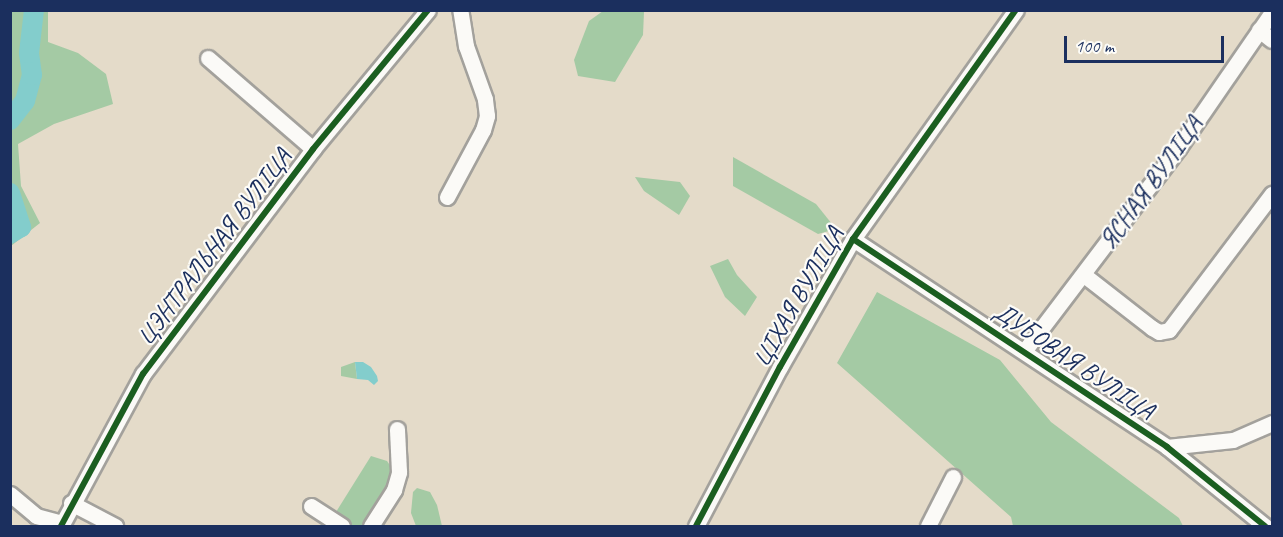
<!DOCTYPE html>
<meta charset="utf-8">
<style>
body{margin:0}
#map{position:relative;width:1283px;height:537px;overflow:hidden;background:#e4dbc9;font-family:Caveat,sans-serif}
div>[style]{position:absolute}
.forest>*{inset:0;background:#a4caa4}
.water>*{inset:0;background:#83cdcc}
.river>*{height:20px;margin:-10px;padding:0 10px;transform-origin:10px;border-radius:10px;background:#83cdcc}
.roads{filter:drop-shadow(2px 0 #a3a19c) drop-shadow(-2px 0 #a3a19c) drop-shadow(0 2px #a3a19c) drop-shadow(0 -2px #a3a19c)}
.minor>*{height:15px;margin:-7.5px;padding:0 7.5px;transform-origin:7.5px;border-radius:7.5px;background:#fbfaf7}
.cycleway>*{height:6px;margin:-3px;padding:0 3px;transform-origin:3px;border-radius:3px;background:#1b5e20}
span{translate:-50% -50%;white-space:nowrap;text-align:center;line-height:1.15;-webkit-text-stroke:4.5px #fdfcf7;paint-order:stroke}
.street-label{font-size:26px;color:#1b2f5e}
.frame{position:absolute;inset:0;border:12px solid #1b2f5e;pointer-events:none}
.scale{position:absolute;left:1064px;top:36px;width:160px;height:27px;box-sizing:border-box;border:3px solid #1b2f5e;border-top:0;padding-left:8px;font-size:18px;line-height:21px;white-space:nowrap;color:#1b2f5e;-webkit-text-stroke:4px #fdfcf7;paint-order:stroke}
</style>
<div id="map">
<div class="forest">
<i style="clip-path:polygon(11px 10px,48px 11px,48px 42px,78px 53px,106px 74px,113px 104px,54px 124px,18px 144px,21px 186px,40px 223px,11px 246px)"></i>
<i style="clip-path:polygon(637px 10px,644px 12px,643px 35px,615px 82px,578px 76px,574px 60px,589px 21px,603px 11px)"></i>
<i style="clip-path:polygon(733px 157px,816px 204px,836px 229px,818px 234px,733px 186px)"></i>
<i style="clip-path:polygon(635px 177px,680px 182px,690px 196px,679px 215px,644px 191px)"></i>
<i style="clip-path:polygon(728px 259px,737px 275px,757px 297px,745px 316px,725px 297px,710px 266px)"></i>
<i style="clip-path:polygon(877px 292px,1000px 360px,1051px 422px,1179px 518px,1183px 526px,1013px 526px,1011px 517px,837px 363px)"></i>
<i style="clip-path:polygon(355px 362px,357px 379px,341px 376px,341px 367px)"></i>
<i style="clip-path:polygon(371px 456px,387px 461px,394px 471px,364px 526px,349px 526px,336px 512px)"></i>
<i style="clip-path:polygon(417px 488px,430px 492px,437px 505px,442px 526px,416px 526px,411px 513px,413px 492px)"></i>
</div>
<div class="water">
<i style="clip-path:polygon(355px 362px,363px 362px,371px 367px,377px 376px,378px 381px,374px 385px,368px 380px,357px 379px)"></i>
</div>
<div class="river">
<i style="left:10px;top:120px;width:24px;rotate:-52deg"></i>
<i style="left:25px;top:101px;width:27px;rotate:-75deg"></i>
<i style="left:32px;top:75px;width:22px;rotate:-98deg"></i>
<i style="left:29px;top:53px;width:43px;rotate:-83.4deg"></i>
<i style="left:10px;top:193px;width:36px;rotate:72deg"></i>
<i style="left:21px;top:227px;width:13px;rotate:148deg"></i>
</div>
<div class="roads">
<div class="minor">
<i style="left:1259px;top:30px;width:16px;rotate:38deg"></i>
<i style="left:208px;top:58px;width:139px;rotate:40.9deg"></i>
<i style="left:447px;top:197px;width:76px;rotate:-61.8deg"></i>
<i style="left:483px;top:130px;width:15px;rotate:-74deg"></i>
<i style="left:487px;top:116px;width:17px;rotate:-97deg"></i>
<i style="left:485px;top:99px;width:56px;rotate:-109.7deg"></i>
<i style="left:466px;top:46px;width:36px;rotate:-99deg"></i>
<i style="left:853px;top:239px;width:377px;rotate:33.5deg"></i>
<i style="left:1167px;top:447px;width:126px;rotate:38.9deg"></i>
<i style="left:1084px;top:275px;width:86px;rotate:37.9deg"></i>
<i style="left:1152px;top:328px;width:8px;rotate:30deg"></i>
<i style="left:1159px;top:332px;width:10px;rotate:-11deg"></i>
<i style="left:1169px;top:330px;width:171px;rotate:-52.9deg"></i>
<i style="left:1025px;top:350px;width:255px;rotate:-52.8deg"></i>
<i style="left:1179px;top:147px;width:164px;rotate:-55.4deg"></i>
<i style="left:1167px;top:447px;width:66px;rotate:-6.1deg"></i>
<i style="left:1233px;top:440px;width:43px;rotate:-23.6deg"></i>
<i style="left:10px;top:494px;width:34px;rotate:40deg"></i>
<i style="left:36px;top:516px;width:27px;rotate:15deg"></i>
<i style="left:71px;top:503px;width:50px;rotate:27.6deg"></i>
<i style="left:311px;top:506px;width:37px;rotate:33deg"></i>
<i style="left:61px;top:526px;width:173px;rotate:-61.7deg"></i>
<i style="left:143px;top:374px;width:282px;rotate:-52.9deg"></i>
<i style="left:313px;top:149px;width:180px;rotate:-50.4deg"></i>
<i style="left:371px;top:526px;width:43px;rotate:-57.4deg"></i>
<i style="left:394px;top:490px;width:19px;rotate:-74deg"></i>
<i style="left:399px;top:472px;width:43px;rotate:-92.7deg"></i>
<i style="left:696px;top:526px;width:180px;rotate:-62.2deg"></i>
<i style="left:780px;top:367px;width:147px;rotate:-60.3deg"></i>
<i style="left:853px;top:239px;width:281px;rotate:-54.6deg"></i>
<i style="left:928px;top:526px;width:55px;rotate:-63deg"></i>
</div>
</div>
<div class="cycleway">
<i style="left:853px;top:239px;width:377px;rotate:33.5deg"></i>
<i style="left:1167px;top:447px;width:126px;rotate:38.9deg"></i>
<i style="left:61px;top:526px;width:173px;rotate:-61.7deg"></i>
<i style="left:143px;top:374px;width:282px;rotate:-52.9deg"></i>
<i style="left:313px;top:149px;width:180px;rotate:-50.4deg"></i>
<i style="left:696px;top:526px;width:180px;rotate:-62.2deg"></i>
<i style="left:780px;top:367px;width:147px;rotate:-60.3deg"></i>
<i style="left:853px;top:239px;width:281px;rotate:-54.6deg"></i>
</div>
<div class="street-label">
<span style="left:1151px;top:183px;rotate:-54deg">ЯСНАЯ ВУЛІЦА</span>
<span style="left:214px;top:247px;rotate:-53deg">ЦЭНТРАЛЬНАЯ ВУЛІЦА</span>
<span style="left:798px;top:297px;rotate:-60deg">ЦІХАЯ ВУЛІЦА</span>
<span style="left:1074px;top:361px;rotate:34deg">ДУБОВАЯ ВУЛІЦА</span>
</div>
<div class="frame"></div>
<div class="scale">100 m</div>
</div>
